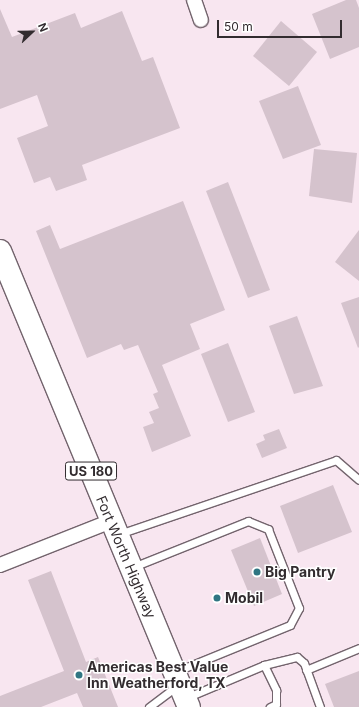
<!DOCTYPE html>
<style>
body{margin:0}
#map{position:relative;width:359px;height:707px;overflow:hidden;background:#f8e6f0;font-family:Inter,sans-serif}
div>[style]{position:absolute}
.building>*{inset:0;background:#d5c3cd}
.roads{filter:drop-shadow(1px 0 #73646d) drop-shadow(-1px 0 #73646d) drop-shadow(0 1px #73646d) drop-shadow(0 -1px #73646d)}
.lane>*{height:7px;margin:-3.5px;padding:0 3.5px;transform-origin:3.5px;border-radius:3.5px;background:#fff}
.street>*{height:14px;margin:-7px;padding:0 7px;transform-origin:7px;border-radius:7px;background:#fff}
.primary>*{height:22px;margin:-11px;padding:0 11px;transform-origin:11px;border-radius:11px;background:#fff}
.dots>*{width:11px;height:11px;translate:-50% -50%;box-sizing:border-box;border:2px solid #fff;border-radius:50%}
span{translate:-50% -50%;white-space:nowrap;text-align:center;line-height:1.15;-webkit-text-stroke:3px #fff;paint-order:stroke}
.shield-label span{padding:1px 3px;background:#fff;border:1px solid;border-radius:3px;-webkit-text-stroke-width:0}
.shield-label{font-size:13px;color:#322c2f;font-weight:700}
.street-label{font-size:14px;color:#322c2f}
.poi-label{font-size:14px;color:#322c2f;font-weight:700}
.left{translate:0 -50%;text-align:left}
.north{position:absolute;left:12px;top:12px;width:40px;height:40px;-webkit-text-stroke:3px #fff;paint-order:stroke;rotate:68deg;font-size:11px;font-weight:700;line-height:16px;text-align:center;color:#322c2f}
.north::after{content:'';display:block;margin:auto;width:14px;height:18px;background:#322c2f;clip-path:polygon(50% 0,100% 100%,50% 72%,0 100%)}
.scale{position:absolute;left:217px;top:20px;width:125px;height:18px;box-sizing:border-box;border:2px solid #322c2f;border-top:0;padding-left:5px;font-size:12px;line-height:14px;white-space:nowrap;color:#322c2f;-webkit-text-stroke:3px #fff;paint-order:stroke}
</style>
<div id="map">
<div class="building">
<i style="clip-path:polygon(346px 0,356px 0,359px 8px,359px 47px,330px 59px,312px 14px)"></i>
<i style="clip-path:polygon(0 9px,12px 37px,75px 13px,81px 28px,122px 11px,142px 61px,153px 57px,180px 128px,82px 165px,87px 180px,56px 191px,50px 177px,34px 183px,17px 138px,48px 126px,37px 95px,0 109px)"></i>
<i style="clip-path:polygon(281px 21px,317px 52px,289px 86px,253px 56px)"></i>
<i style="clip-path:polygon(298px 86px,321px 145px,283px 159px,259px 101px)"></i>
<i style="clip-path:polygon(314px 149px,357px 153px,352px 203px,309px 196px)"></i>
<i style="clip-path:polygon(228px 182px,270px 290px,248px 298px,206px 191px)"></i>
<i style="clip-path:polygon(183px 201px,225px 310px,190px 324px,200px 349px,162px 365px,191px 436px,152px 452px,143px 427px,154px 423px,149px 412px,159px 408px,153px 394px,158px 392px,138px 345px,124px 350px,121px 344px,87px 358px,36px 231px,50px 225px,60px 249px)"></i>
<i style="clip-path:polygon(359px 230px,359px 281px,335px 262px)"></i>
<i style="clip-path:polygon(359px 297px,359px 347px,358px 348px,341px 303px)"></i>
<i style="clip-path:polygon(297px 316px,323px 386px,294px 394px,269px 326px)"></i>
<i style="clip-path:polygon(228px 343px,255px 412px,228px 422px,201px 354px)"></i>
<i style="clip-path:polygon(279px 429px,287px 448px,262px 458px,256px 444px,265px 440px,263px 435px)"></i>
<i style="clip-path:polygon(333px 485px,352px 532px,298px 553px,280px 506px)"></i>
<i style="clip-path:polygon(260px 538px,282px 594px,254px 606px,231px 550px)"></i>
<i style="clip-path:polygon(51px 571px,86px 662px,98px 657px,118px 707px,83px 707px,77px 693px,41px 707px,0 707px,0 696px,64px 671px,28px 580px)"></i>
<i style="clip-path:polygon(359px 671px,359px 707px,334px 707px,325px 684px)"></i>
</div>
<div class="roads">
<div class="lane">
<i style="left:119px;top:534px;width:229px;rotate:-18.8deg"></i>
<i style="left:336px;top:460px;width:30px;rotate:41deg"></i>
<i style="left:133px;top:567px;width:124px;rotate:-21.8deg"></i>
<i style="left:248px;top:521px;width:22px;rotate:22deg"></i>
<i style="left:268px;top:529px;width:85px;rotate:68.6deg"></i>
<i style="left:299px;top:608px;width:19px;rotate:118deg"></i>
<i style="left:290px;top:625px;width:122px;rotate:157.8deg"></i>
<i style="left:264px;top:665px;width:28px;rotate:64deg"></i>
<i style="left:276px;top:690px;width:14px;rotate:90deg"></i>
<i style="left:276px;top:704px;width:7px;rotate:153deg"></i>
<i style="left:306px;top:670px;width:57px;rotate:-22.5deg"></i>
<i style="left:188px;top:697px;width:82px;rotate:-22.8deg"></i>
<i style="left:264px;top:665px;width:34px;rotate:-14deg"></i>
<i style="left:297px;top:657px;width:9px;rotate:41deg"></i>
<i style="left:304px;top:663px;width:47px;rotate:70deg"></i>
<i style="left:149px;top:707px;width:36px;rotate:-37deg"></i>
</div>
<div class="street">
<i style="left:194px;top:0;width:21px;rotate:71deg"></i>
<i style="left:0;top:565px;width:119px;rotate:-21.6deg"></i>
</div>
<div class="primary">
<i style="left:0;top:251px;width:494px;rotate:67.5deg"></i>
</div>
</div>
<div class="dots">
<i style="left:257px;top:572px;background:#2f7582"></i>
<i style="left:217px;top:598px;background:#2f7582"></i>
<i style="left:79px;top:675px;background:#2f7582"></i>
</div>
<div class="shield-label">
<span style="left:91px;top:471px">US 180</span>
</div>
<div class="street-label">
<span style="left:126px;top:557px;rotate:67deg">Fort Worth Highway</span>
</div>
<div class="poi-label">
<span class="left" style="left:265px;top:572px">Big Pantry</span>
<span class="left" style="left:225px;top:598px">Mobil</span>
<span class="left" style="left:87px;top:675px">Americas Best Value<br>Inn Weatherford, TX</span>
</div>
<div class="north">N</div>
<div class="scale">50 m</div>
</div>
